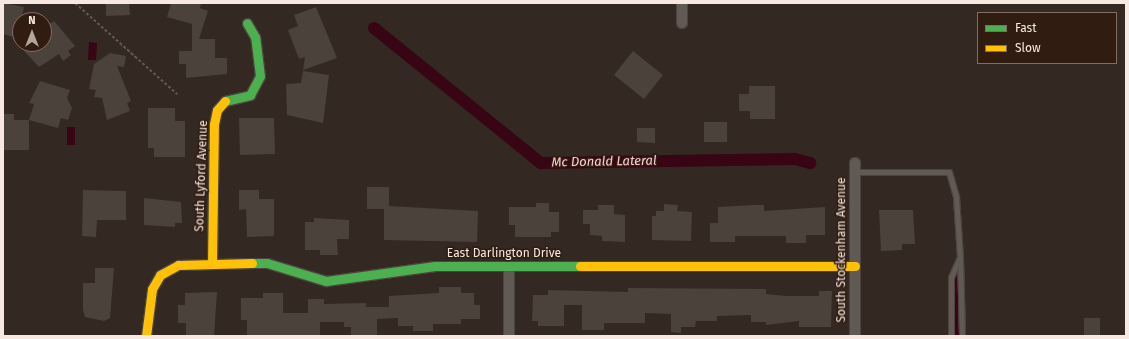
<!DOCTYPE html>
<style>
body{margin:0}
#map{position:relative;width:1129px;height:339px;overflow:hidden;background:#332822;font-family:"Fira Sans",sans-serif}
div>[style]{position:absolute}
.water>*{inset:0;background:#380515}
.canal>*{height:12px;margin:-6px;padding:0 6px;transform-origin:6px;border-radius:6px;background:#380515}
.building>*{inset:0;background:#4b423c}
.path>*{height:2px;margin-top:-1px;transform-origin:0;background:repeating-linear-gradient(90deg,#605853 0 3px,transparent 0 5px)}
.roads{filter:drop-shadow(1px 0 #4e443f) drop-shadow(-1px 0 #4e443f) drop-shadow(0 1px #4e443f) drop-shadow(0 -1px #4e443f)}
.lane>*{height:5px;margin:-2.5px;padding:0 2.5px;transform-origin:2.5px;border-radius:2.5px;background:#615953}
.street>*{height:10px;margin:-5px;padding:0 5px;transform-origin:5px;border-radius:5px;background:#615953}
.fast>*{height:9px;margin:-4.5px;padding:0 4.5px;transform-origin:4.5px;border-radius:4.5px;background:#4caf50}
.slow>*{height:9px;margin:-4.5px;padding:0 4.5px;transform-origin:4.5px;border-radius:4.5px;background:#ffc107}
span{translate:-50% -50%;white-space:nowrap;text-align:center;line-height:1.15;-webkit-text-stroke:3px #301c10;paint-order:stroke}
.street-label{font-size:12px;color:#f7e9e1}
.water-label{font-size:13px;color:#fecdd5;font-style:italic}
.frame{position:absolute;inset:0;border:4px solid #f7e9e1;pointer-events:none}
.legend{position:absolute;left:977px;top:12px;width:140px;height:52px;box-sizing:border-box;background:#301c10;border:1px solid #806e64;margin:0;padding:5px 7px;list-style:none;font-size:12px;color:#f7e9e1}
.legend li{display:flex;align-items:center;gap:8px;height:20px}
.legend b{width:20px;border:1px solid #806e64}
.north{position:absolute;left:12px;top:12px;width:40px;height:40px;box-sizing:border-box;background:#301c10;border:1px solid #806e64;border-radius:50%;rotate:0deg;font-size:11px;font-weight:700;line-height:16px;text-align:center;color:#f7e9e1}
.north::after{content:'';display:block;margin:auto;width:14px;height:18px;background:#b2a59e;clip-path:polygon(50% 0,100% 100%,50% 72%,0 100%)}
</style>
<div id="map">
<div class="water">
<i style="clip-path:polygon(89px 42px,97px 43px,96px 60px,88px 60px)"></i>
<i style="clip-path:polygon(67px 127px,75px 127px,75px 145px,67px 145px)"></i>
</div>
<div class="canal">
<i style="left:374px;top:28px;width:215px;rotate:39deg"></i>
<i style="left:541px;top:163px;width:254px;rotate:-0.9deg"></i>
<i style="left:795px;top:159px;width:16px;rotate:15deg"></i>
<i style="left:956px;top:336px;width:55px;rotate:-89deg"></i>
</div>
<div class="building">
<i style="clip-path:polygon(3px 3px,24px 7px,17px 38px,3px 34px)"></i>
<i style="clip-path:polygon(106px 3px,129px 3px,130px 15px,106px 16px)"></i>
<i style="clip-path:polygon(171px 3px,201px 3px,200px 8px,208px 11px,199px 39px,215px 39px,215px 58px,227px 58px,227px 74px,186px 78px,186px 64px,179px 64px,179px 51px,192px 51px,192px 24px,167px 17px)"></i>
<i style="clip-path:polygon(316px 7px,337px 58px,303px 70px,305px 57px,299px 59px,288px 30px,298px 26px,294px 15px)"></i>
<i style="clip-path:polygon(54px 21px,75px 46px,68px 51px,71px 55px,63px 61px,59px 54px,39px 67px,24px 51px,34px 44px,44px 44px,44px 27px)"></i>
<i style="clip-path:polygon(633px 51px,663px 75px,644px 99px,614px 75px)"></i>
<i style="clip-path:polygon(110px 53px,126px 56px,124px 67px,117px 66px,131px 101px,127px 103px,130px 111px,107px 120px,102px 98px,94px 97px,96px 90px,89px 89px,94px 64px)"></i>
<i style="clip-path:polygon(303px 71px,329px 75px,323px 123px,287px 115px,286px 84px,301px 83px)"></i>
<i style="clip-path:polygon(40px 81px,70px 90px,67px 98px,72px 108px,68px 120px,61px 118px,58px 128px,29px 120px,34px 104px,29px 103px)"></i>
<i style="clip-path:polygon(749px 86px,775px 86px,775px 119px,750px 119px,750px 111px,739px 111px,739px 94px,749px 94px)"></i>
<i style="clip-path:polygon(148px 108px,175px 108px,175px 121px,185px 121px,185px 157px,154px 157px,154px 148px,148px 148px)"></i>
<i style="clip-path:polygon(3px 114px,14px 114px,14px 120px,29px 120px,29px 150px,3px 150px)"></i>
<i style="clip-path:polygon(239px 118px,274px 118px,275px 154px,240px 155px)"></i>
<i style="clip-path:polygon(704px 122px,727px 122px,727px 142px,704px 142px)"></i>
<i style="clip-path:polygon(637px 128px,655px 128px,655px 143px,637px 142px)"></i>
<i style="clip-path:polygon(367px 187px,389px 187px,389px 206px,478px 211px,477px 242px,384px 240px,384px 209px,367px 209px)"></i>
<i style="clip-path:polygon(83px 190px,126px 191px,126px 220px,97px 220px,96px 237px,82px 236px)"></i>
<i style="clip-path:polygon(239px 190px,259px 190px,259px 199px,274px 199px,274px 236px,247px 237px,246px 209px,239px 210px)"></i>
<i style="clip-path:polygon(144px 198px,181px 202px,182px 223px,175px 223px,175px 227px,144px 225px)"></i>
<i style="clip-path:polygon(536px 203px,549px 203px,549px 212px,559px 212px,559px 232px,551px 232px,551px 237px,515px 237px,515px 225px,509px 225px,509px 207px,536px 207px)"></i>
<i style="clip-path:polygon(664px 204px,678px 205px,677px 211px,692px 212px,691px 241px,652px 240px,652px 216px,656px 216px,656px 211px,664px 211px)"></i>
<i style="clip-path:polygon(598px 205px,614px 205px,614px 214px,625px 215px,625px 242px,602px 241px,602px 236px,590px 235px,590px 224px,583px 224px,583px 210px,598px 210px)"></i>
<i style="clip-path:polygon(754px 205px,764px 205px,764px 211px,825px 207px,825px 235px,806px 235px,806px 243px,786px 243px,786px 236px,735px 236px,735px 242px,710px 242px,710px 223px,718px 223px,718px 207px)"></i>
<i style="clip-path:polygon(879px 210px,913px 210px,915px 244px,902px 244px,902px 250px,881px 251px)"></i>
<i style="clip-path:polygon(314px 218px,349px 220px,349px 239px,337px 239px,338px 255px,320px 255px,320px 250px,305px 250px,305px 222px,314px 222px)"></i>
<i style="clip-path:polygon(95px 268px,114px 268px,110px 318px,104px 321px,85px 317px,83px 310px,83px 283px,95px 283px)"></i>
<i style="clip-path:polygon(439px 287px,461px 287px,461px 293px,474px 293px,474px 305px,480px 305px,480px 319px,461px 319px,461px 324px,433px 324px,433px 331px,413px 331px,413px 326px,398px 326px,398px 318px,377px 319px,377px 336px,351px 336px,351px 327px,344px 327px,344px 322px,320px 322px,320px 336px,247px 335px,247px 320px,241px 320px,241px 298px,263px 298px,263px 293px,283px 293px,283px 313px,308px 313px,308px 299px,324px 299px,324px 304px,366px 303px,366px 307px,389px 307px,389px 296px,439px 293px)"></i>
<i style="clip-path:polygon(628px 288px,766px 289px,766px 294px,787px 296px,819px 296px,819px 291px,832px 291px,831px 327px,799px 327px,799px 321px,766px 325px,766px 322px,751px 322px,751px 315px,717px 316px,717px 321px,696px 321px,695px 327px,681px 327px,681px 333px,671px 332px,671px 314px,645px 313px,645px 323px,604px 323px,604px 330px,582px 330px,582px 305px,564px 305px,564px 326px,538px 326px,538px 321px,532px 321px,533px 295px,548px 295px,548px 290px,628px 292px)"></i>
<i style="clip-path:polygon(217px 292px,214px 336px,186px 336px,186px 323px,178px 323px,178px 305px,185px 305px,185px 293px)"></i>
<i style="clip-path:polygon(1084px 318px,1100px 318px,1100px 336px,1084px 336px)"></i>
</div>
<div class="path">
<i style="left:75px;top:3px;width:137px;rotate:41.7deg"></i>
</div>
<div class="roads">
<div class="lane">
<i style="left:855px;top:172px;width:94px"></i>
<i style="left:949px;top:172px;width:26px;rotate:74deg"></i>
<i style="left:956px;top:197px;width:60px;rotate:86.2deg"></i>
<i style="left:960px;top:257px;width:22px;rotate:114deg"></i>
<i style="left:951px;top:277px;width:59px;rotate:90deg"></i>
<i style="left:960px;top:258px;width:78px;rotate:88.5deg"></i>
</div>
<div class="street">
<i style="left:682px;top:23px;width:20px;rotate:-90deg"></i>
<i style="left:855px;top:163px;width:173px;rotate:90deg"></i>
<i style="left:509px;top:266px;width:70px;rotate:90deg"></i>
</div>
<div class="fast">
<i style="left:225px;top:101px;width:26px;rotate:-13deg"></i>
<i style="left:250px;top:95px;width:21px;rotate:-62deg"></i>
<i style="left:260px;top:76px;width:39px;rotate:-97deg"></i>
<i style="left:255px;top:37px;width:16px;rotate:-120deg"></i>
<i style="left:252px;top:263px;width:15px"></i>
<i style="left:267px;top:263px;width:62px;rotate:17deg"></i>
<i style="left:326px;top:281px;width:110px;rotate:-7.8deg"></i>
<i style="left:435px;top:266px;width:145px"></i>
</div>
<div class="slow">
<i style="left:212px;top:264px;width:140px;rotate:-89.2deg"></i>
<i style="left:214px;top:124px;width:14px;rotate:-78deg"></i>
<i style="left:217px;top:110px;width:12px;rotate:-48deg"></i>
<i style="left:580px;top:266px;width:275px"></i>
<i style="left:146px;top:336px;width:47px;rotate:-82.7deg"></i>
<i style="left:152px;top:289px;width:16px;rotate:-60deg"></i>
<i style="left:160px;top:275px;width:21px;rotate:-29deg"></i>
<i style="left:178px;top:265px;width:74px;rotate:-1.5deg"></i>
</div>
</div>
<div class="street-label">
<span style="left:202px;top:176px;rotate:-88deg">South Lyford Avenue</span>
<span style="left:842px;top:250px;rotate:-90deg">South Stockenham Avenue</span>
<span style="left:504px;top:254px">East Darlington Drive</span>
</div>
<div class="water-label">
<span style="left:604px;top:162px;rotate:-1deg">Mc Donald Lateral</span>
</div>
<div class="frame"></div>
<ul class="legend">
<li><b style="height:5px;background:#4caf50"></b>Fast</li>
<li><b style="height:5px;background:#ffc107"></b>Slow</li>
</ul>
<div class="north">N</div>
</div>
